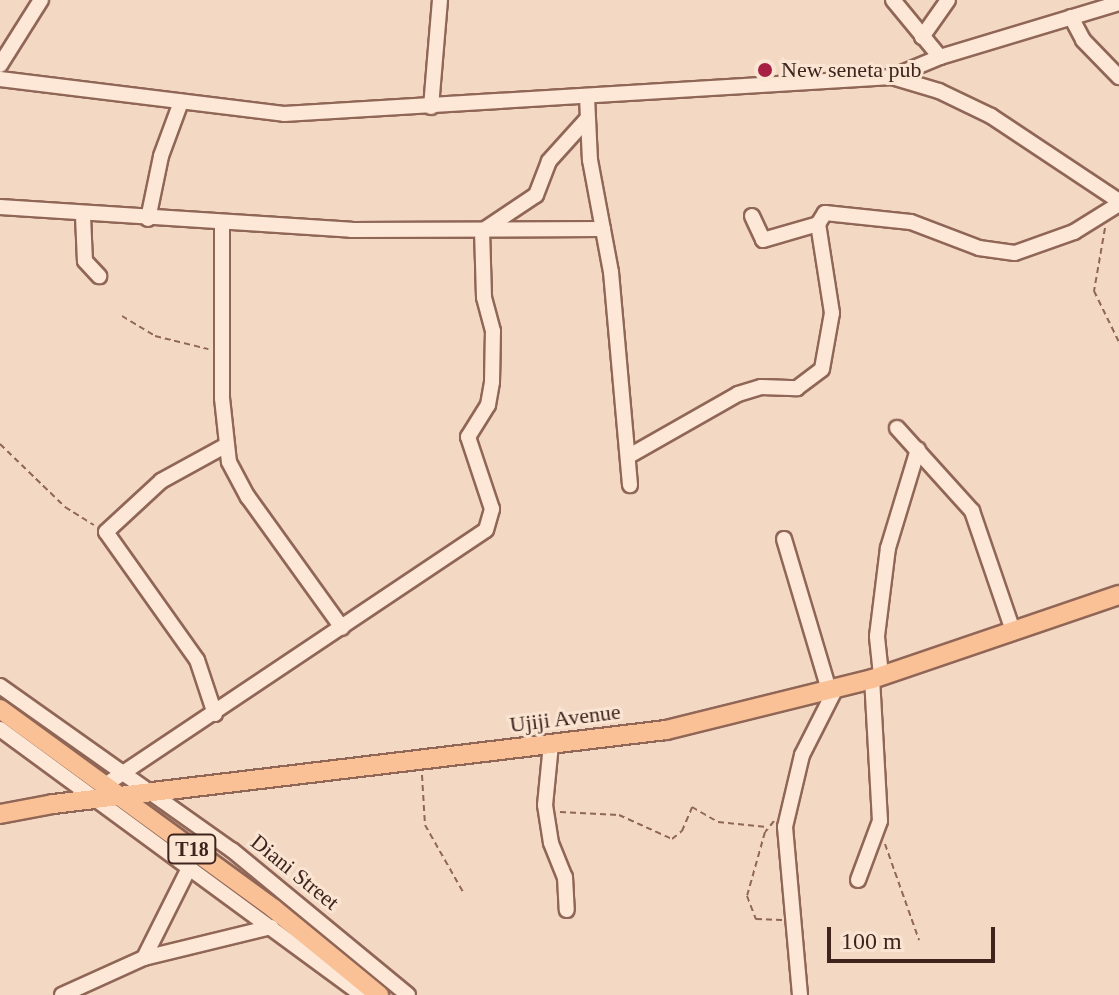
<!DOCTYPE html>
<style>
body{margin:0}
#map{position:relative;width:1119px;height:995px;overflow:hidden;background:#f3d8c3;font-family:Georgia,serif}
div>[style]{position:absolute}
.path>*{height:2px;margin-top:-1px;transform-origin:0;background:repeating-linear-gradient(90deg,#906657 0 6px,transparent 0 10px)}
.roads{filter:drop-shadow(2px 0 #906657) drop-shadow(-2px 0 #906657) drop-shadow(0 2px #906657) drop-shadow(0 -2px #906657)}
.minor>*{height:14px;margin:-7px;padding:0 7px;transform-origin:7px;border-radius:7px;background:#fde8d7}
.major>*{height:18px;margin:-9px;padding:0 9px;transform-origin:9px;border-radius:9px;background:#fbc196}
.dots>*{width:22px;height:22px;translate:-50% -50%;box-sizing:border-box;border:4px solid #fae5d3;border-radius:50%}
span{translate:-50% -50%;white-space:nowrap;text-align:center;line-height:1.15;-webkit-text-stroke:6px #fae5d3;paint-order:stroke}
.shield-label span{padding:2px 6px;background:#fae5d3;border:2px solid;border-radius:6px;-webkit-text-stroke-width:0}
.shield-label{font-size:20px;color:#3e241d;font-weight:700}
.poi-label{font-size:22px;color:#3e241d}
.left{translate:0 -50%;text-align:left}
.street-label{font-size:22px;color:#3e241d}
.scale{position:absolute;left:827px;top:927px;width:168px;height:36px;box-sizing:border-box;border:4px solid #3e241d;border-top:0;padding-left:10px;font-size:24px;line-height:28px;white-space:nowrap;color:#3e241d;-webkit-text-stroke:6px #fae5d3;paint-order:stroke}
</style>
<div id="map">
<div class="path">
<i style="left:1105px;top:228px;width:64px;rotate:99.9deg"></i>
<i style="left:1094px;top:291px;width:57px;rotate:63.9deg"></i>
<i style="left:122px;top:316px;width:39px;rotate:31deg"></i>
<i style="left:155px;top:336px;width:55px;rotate:13.8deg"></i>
<i style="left:0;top:444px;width:91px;rotate:44.1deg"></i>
<i style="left:65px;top:507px;width:34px;rotate:32deg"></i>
<i style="left:422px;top:775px;width:50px;rotate:86.6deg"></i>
<i style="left:425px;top:825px;width:77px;rotate:60.4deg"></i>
<i style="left:560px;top:812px;width:59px;rotate:2.9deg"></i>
<i style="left:619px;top:815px;width:58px;rotate:24.4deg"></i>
<i style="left:672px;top:839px;width:13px;rotate:-39deg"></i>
<i style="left:682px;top:831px;width:26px;rotate:-67deg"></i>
<i style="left:692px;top:807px;width:30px;rotate:30deg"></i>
<i style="left:718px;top:822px;width:49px;rotate:5.8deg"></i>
<i style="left:774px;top:821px;width:14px;rotate:129deg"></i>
<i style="left:765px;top:832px;width:66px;rotate:105.7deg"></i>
<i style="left:747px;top:896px;width:25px;rotate:69deg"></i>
<i style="left:756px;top:919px;width:26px;rotate:2deg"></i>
<i style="left:885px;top:844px;width:102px;rotate:70.5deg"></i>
</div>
<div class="roads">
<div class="minor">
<i style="left:893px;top:0;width:74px;rotate:50.5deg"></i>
<i style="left:1071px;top:17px;width:26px;rotate:62deg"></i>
<i style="left:1083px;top:40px;width:52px;rotate:45.8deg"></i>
<i style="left:922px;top:37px;width:45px;rotate:-54.9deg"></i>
<i style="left:0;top:65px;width:77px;rotate:-57.8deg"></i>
<i style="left:892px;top:77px;width:52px;rotate:-22.6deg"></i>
<i style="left:940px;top:57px;width:187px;rotate:-16.8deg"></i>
<i style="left:0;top:79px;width:286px;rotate:7deg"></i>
<i style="left:284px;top:114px;width:609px;rotate:-3.48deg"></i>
<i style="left:892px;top:77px;width:49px;rotate:16.6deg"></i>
<i style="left:939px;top:91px;width:58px;rotate:25.7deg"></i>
<i style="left:991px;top:116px;width:154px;rotate:33.6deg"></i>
<i style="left:587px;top:97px;width:63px;rotate:87.3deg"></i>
<i style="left:590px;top:160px;width:114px;rotate:79.4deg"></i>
<i style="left:611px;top:272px;width:214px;rotate:84.9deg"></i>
<i style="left:431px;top:107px;width:107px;rotate:-85.2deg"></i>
<i style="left:0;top:207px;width:352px;rotate:3.7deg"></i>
<i style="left:351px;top:230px;width:252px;rotate:-0.2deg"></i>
<i style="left:83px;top:216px;width:45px;rotate:87.5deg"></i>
<i style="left:85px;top:261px;width:21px;rotate:47deg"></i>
<i style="left:752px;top:216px;width:26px;rotate:65deg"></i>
<i style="left:763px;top:240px;width:57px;rotate:-16.2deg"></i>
<i style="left:148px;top:219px;width:64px;rotate:-78.3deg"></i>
<i style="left:161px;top:156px;width:58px;rotate:-69.7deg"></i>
<i style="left:222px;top:224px;width:174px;rotate:90deg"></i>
<i style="left:222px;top:398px;width:64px;rotate:83.8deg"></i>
<i style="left:229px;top:462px;width:40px;rotate:62deg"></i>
<i style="left:248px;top:497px;width:161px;rotate:54.3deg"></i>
<i style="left:897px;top:428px;width:112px;rotate:47.9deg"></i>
<i style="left:972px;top:511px;width:127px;rotate:71.1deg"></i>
<i style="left:629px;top:456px;width:125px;rotate:-29.6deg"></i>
<i style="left:738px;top:394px;width:24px;rotate:-17deg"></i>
<i style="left:761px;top:387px;width:36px;rotate:2deg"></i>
<i style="left:797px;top:388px;width:31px;rotate:-37deg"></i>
<i style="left:822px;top:369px;width:57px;rotate:-79.9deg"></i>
<i style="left:832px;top:313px;width:90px;rotate:-98.9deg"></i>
<i style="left:818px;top:224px;width:13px;rotate:-58deg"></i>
<i style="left:825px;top:213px;width:86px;rotate:6deg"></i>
<i style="left:911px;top:222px;width:73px;rotate:20.9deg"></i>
<i style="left:979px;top:248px;width:36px;rotate:8deg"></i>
<i style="left:1015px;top:253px;width:63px;rotate:-19.6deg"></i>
<i style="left:1074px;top:232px;width:53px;rotate:-31.9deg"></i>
<i style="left:784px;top:539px;width:158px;rotate:73.4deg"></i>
<i style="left:881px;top:675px;width:39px;rotate:-96deg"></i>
<i style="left:877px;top:636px;width:89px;rotate:-82.9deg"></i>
<i style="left:888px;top:548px;width:103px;rotate:-73.1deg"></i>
<i style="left:0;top:686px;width:284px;rotate:35.3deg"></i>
<i style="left:232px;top:850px;width:228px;rotate:39.5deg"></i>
<i style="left:215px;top:714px;width:57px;rotate:-108.4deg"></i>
<i style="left:197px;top:660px;width:157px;rotate:-125.4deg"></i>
<i style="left:106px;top:532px;width:75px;rotate:-42.8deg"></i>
<i style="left:161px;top:481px;width:73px;rotate:-28.7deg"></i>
<i style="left:0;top:729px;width:449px;rotate:36.3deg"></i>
<i style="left:551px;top:744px;width:61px;rotate:95.6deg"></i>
<i style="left:545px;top:805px;width:38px;rotate:81deg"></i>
<i style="left:551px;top:843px;width:37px;rotate:68deg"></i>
<i style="left:565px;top:877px;width:33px;rotate:87deg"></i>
<i style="left:105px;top:785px;width:458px;rotate:-33.8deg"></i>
<i style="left:486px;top:530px;width:22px;rotate:-74deg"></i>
<i style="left:492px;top:509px;width:76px;rotate:-108.4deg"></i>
<i style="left:468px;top:437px;width:38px;rotate:-58deg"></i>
<i style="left:488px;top:405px;width:23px;rotate:-80deg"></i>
<i style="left:492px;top:382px;width:51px;rotate:-88.9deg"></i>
<i style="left:493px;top:331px;width:35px;rotate:-105deg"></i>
<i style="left:484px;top:297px;width:66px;rotate:-91.7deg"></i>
<i style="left:482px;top:231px;width:65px;rotate:-33.7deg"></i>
<i style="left:536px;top:195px;width:36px;rotate:-69deg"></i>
<i style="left:549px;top:161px;width:55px;rotate:-47.9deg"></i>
<i style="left:858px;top:880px;width:63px;rotate:-69.6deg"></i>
<i style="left:880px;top:821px;width:142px;rotate:-93.2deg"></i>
<i style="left:144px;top:958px;width:103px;rotate:-63.4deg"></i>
<i style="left:62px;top:995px;width:90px;rotate:-24.3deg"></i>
<i style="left:144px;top:958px;width:131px;rotate:-13.7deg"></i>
<i style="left:800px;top:995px;width:169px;rotate:-95.1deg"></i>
<i style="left:785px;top:827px;width:74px;rotate:-76.7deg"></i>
<i style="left:802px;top:755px;width:75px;rotate:-63.1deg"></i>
</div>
<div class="major">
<i style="left:0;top:709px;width:339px;rotate:36.1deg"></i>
<i style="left:274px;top:909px;width:136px;rotate:39.3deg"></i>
<i style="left:0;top:814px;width:54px;rotate:-10.7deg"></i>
<i style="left:53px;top:804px;width:617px;rotate:-6.88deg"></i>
<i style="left:666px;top:730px;width:212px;rotate:-13.9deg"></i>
<i style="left:872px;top:679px;width:261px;rotate:-18.8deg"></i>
</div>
</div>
<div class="dots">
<i style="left:765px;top:70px;background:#a71f43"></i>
</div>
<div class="shield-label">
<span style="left:192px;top:849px">T18</span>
</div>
<div class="poi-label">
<span class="left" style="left:781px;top:70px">New seneta pub</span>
</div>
<div class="street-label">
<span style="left:565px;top:718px;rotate:-7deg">Ujiji Avenue</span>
<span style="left:295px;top:872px;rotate:39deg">Diani Street</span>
</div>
<div class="scale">100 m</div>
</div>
